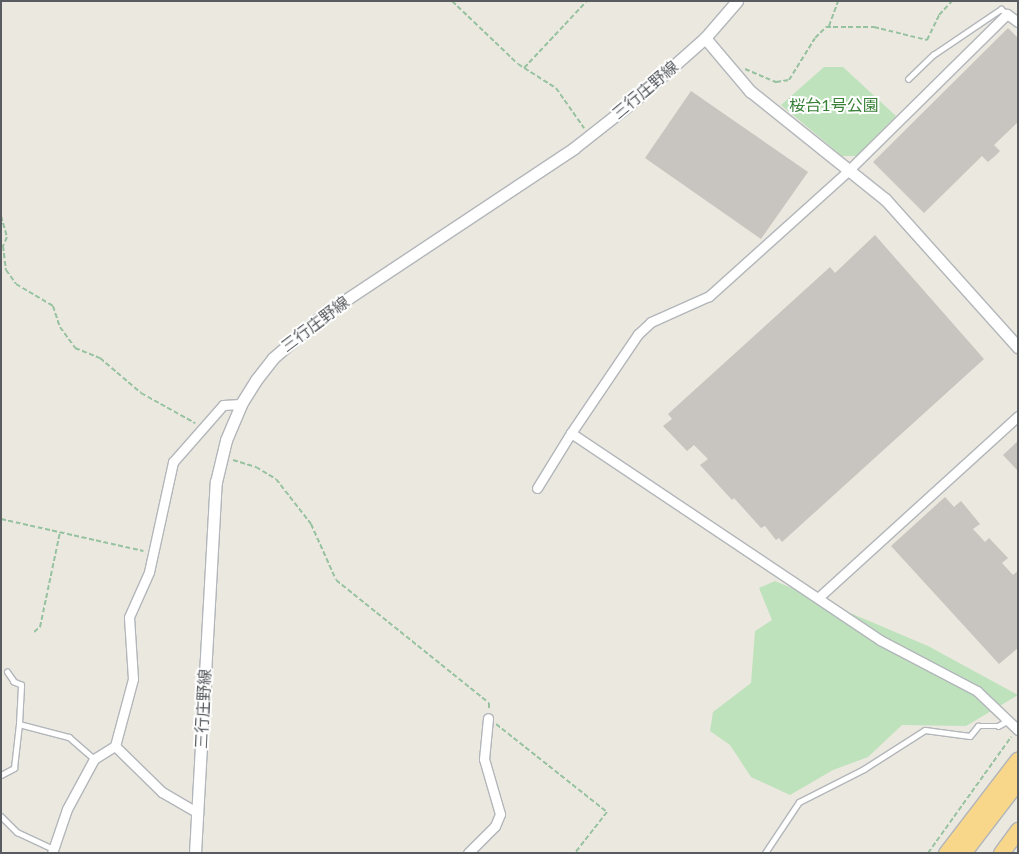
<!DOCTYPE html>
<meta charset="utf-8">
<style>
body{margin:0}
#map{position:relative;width:1019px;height:854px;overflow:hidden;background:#ebe8df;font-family:Lato,"Noto Sans JP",sans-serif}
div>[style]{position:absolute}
.green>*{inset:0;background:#bee2bc}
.building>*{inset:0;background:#c8c4bf}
.path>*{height:2px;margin-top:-1px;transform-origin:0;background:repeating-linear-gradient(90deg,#96c2a0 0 5px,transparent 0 7.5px)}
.roads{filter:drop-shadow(1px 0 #b2b6ba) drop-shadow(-1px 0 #b2b6ba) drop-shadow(0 1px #b2b6ba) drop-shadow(0 -1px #b2b6ba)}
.lane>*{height:4.5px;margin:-2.25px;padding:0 2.25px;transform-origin:2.25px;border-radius:2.25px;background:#fff}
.street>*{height:9px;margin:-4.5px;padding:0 4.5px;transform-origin:4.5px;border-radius:4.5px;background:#fff}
.secondary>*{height:11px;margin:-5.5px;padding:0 5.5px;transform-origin:5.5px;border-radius:5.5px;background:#fff}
.highway>*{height:15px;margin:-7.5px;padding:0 7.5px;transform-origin:7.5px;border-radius:7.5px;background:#f8d68a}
span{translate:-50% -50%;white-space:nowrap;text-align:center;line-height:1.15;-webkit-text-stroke:4px #fff;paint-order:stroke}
.street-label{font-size:16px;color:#585c60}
.park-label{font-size:16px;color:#388037}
.frame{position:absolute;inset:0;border:2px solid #585c60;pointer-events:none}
</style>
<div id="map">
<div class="green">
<i style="clip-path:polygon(824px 67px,843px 67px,896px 116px,857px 156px,842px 156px,781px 105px)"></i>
<i style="clip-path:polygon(775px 581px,928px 646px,1018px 695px,966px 726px,902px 725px,868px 757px,833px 770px,790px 795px,751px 777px,730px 745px,710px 731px,713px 712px,751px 683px,755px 631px,772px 620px,759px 588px)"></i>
</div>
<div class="building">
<i style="clip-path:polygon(1008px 28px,1018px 38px,1018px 122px,994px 145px,1000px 151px,995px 156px,988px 162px,982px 156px,924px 213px,873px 162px)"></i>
<i style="clip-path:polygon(691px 91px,808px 172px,761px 239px,645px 158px)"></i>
<i style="clip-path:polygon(875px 235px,984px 359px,782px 542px,779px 538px,776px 540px,765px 526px,761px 528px,734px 498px,732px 500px,700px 465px,708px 459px,694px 445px,687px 451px,663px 426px,672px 419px,668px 414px,830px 267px,835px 273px)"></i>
<i style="clip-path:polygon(1018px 441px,1018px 471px,1003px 455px)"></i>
<i style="clip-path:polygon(945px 497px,954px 507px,961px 501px,980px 524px,973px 529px,985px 542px,989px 538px,1008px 558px,1002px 563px,1013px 575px,1018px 571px,1018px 648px,999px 664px,891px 546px)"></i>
</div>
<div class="path">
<i style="left:452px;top:1px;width:91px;rotate:43.7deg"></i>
<i style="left:518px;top:64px;width:45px;rotate:32.3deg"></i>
<i style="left:556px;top:88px;width:49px;rotate:55deg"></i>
<i style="left:829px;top:26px;width:27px;rotate:-70deg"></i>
<i style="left:524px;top:68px;width:92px;rotate:-46.8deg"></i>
<i style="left:745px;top:69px;width:34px;rotate:23deg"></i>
<i style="left:776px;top:82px;width:13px;rotate:-9deg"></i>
<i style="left:789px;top:80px;width:49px;rotate:-58.2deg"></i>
<i style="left:815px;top:38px;width:16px;rotate:-45deg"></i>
<i style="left:826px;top:27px;width:48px"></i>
<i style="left:874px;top:27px;width:55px;rotate:13.8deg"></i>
<i style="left:927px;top:40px;width:28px;rotate:-64deg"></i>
<i style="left:939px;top:15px;width:19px;rotate:-47deg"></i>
<i style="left:1px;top:216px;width:22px;rotate:74deg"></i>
<i style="left:7px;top:237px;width:10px;rotate:114deg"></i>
<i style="left:3px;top:246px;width:24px;rotate:83deg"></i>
<i style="left:6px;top:270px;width:17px;rotate:54deg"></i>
<i style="left:16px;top:284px;width:43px;rotate:30.7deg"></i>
<i style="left:53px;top:306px;width:22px;rotate:72deg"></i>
<i style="left:60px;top:327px;width:26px;rotate:54deg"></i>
<i style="left:75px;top:348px;width:27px;rotate:22deg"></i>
<i style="left:100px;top:358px;width:54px;rotate:40.5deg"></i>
<i style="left:141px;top:393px;width:62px;rotate:29.1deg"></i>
<i style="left:233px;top:460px;width:24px;rotate:17deg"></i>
<i style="left:256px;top:467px;width:23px;rotate:31deg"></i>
<i style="left:276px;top:479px;width:57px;rotate:52.1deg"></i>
<i style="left:311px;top:524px;width:61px;rotate:65.9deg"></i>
<i style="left:336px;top:580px;width:196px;rotate:38.8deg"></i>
<i style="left:489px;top:703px;width:6px;rotate:90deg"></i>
<i style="left:1px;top:519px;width:146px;rotate:12.7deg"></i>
<i style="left:34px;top:632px;width:8px;rotate:-40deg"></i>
<i style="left:40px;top:627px;width:97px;rotate:-78.1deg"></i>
<i style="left:496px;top:724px;width:142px;rotate:38.4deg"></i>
<i style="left:607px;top:812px;width:52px;rotate:128deg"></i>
<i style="left:928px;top:853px;width:143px;rotate:-54.4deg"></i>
</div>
<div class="roads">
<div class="lane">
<i style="left:908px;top:79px;width:35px;rotate:-44deg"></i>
<i style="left:933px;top:55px;width:82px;rotate:-34.1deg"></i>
<i style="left:1001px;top:9px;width:8px;rotate:40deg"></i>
<i style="left:19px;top:724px;width:52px;rotate:14.6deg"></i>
<i style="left:69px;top:737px;width:33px;rotate:41deg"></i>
<i style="left:1px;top:775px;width:15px;rotate:-28deg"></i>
<i style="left:14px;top:768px;width:44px;rotate:-83.5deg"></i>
<i style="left:19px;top:724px;width:39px;rotate:-87deg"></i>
<i style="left:21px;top:685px;width:8px;rotate:-157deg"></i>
<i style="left:14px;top:682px;width:12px;rotate:-125deg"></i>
<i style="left:1px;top:816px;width:23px;rotate:45deg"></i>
<i style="left:17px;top:832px;width:38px;rotate:25deg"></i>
<i style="left:765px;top:853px;width:61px;rotate:-56.3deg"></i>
<i style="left:799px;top:802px;width:73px;rotate:-26.9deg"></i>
<i style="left:864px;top:769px;width:72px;rotate:-32.6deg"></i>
<i style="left:925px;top:730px;width:45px;rotate:7.6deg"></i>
<i style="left:970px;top:736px;width:13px;rotate:-51deg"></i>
<i style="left:978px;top:726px;width:20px"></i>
<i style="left:998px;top:726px;width:8px;rotate:-30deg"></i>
</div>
<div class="street">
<i style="left:1018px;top:22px;width:14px;rotate:-144deg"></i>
<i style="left:1007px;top:14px;width:223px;rotate:135.4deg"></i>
<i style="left:848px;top:171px;width:187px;rotate:138deg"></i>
<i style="left:709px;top:296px;width:64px;rotate:155.9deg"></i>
<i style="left:651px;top:322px;width:18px;rotate:137deg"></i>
<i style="left:638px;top:334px;width:120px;rotate:124.1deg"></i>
<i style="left:571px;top:433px;width:372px;rotate:33.8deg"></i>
<i style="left:880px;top:640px;width:110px;rotate:27.7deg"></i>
<i style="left:977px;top:691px;width:57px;rotate:43.6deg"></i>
<i style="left:537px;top:488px;width:65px;rotate:-58.3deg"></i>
<i style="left:819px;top:597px;width:269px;rotate:-42.3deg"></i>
<i style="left:115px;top:746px;width:69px;rotate:-75deg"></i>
<i style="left:133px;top:679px;width:62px;rotate:-93.7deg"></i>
<i style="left:129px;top:617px;width:49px;rotate:-66deg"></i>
<i style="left:149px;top:572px;width:113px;rotate:-77.7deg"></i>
<i style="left:173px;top:462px;width:76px;rotate:-48.7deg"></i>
<i style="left:223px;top:405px;width:18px;rotate:-3deg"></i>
<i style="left:52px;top:853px;width:46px;rotate:-71.2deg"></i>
<i style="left:67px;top:809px;width:57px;rotate:-61.6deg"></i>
<i style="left:94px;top:759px;width:25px;rotate:-32deg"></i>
<i style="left:115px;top:746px;width:66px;rotate:44.4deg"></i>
<i style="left:162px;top:792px;width:42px;rotate:30.3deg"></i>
<i style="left:468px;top:853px;width:38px;rotate:-45deg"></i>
<i style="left:495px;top:826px;width:13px;rotate:-67deg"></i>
<i style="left:500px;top:814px;width:57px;rotate:-106.2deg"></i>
<i style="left:484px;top:759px;width:41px;rotate:-84.4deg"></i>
</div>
<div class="secondary">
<i style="left:705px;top:38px;width:70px;rotate:49.7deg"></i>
<i style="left:750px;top:91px;width:173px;rotate:38.7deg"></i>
<i style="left:885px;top:199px;width:199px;rotate:48.1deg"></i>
<i style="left:195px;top:853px;width:372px;rotate:-86.8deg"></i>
<i style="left:216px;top:482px;width:43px;rotate:-76.6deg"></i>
<i style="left:226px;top:440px;width:39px;rotate:-67deg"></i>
<i style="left:241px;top:404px;width:28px;rotate:-58deg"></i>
<i style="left:256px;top:380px;width:28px;rotate:-52deg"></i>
<i style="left:273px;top:358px;width:66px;rotate:-40.7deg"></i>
<i style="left:323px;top:315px;width:301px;rotate:-33.6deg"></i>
<i style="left:574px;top:148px;width:78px;rotate:-38.2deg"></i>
<i style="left:635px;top:100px;width:94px;rotate:-41.5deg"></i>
<i style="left:705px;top:38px;width:49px;rotate:-49.1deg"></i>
</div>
<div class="highway">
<i style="left:946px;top:853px;width:118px;rotate:-52.5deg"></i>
<i style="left:963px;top:853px;width:91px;rotate:-52.6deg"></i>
<i style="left:1001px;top:853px;width:29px;rotate:-54deg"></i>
</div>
</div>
<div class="street-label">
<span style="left:645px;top:90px;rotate:-40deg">三行庄野線</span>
<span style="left:315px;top:324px;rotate:-37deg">三行庄野線</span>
<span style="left:203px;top:709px;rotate:-87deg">三行庄野線</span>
</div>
<div class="park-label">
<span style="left:834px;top:105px">桜台1号公園</span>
</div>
<div class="frame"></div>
</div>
